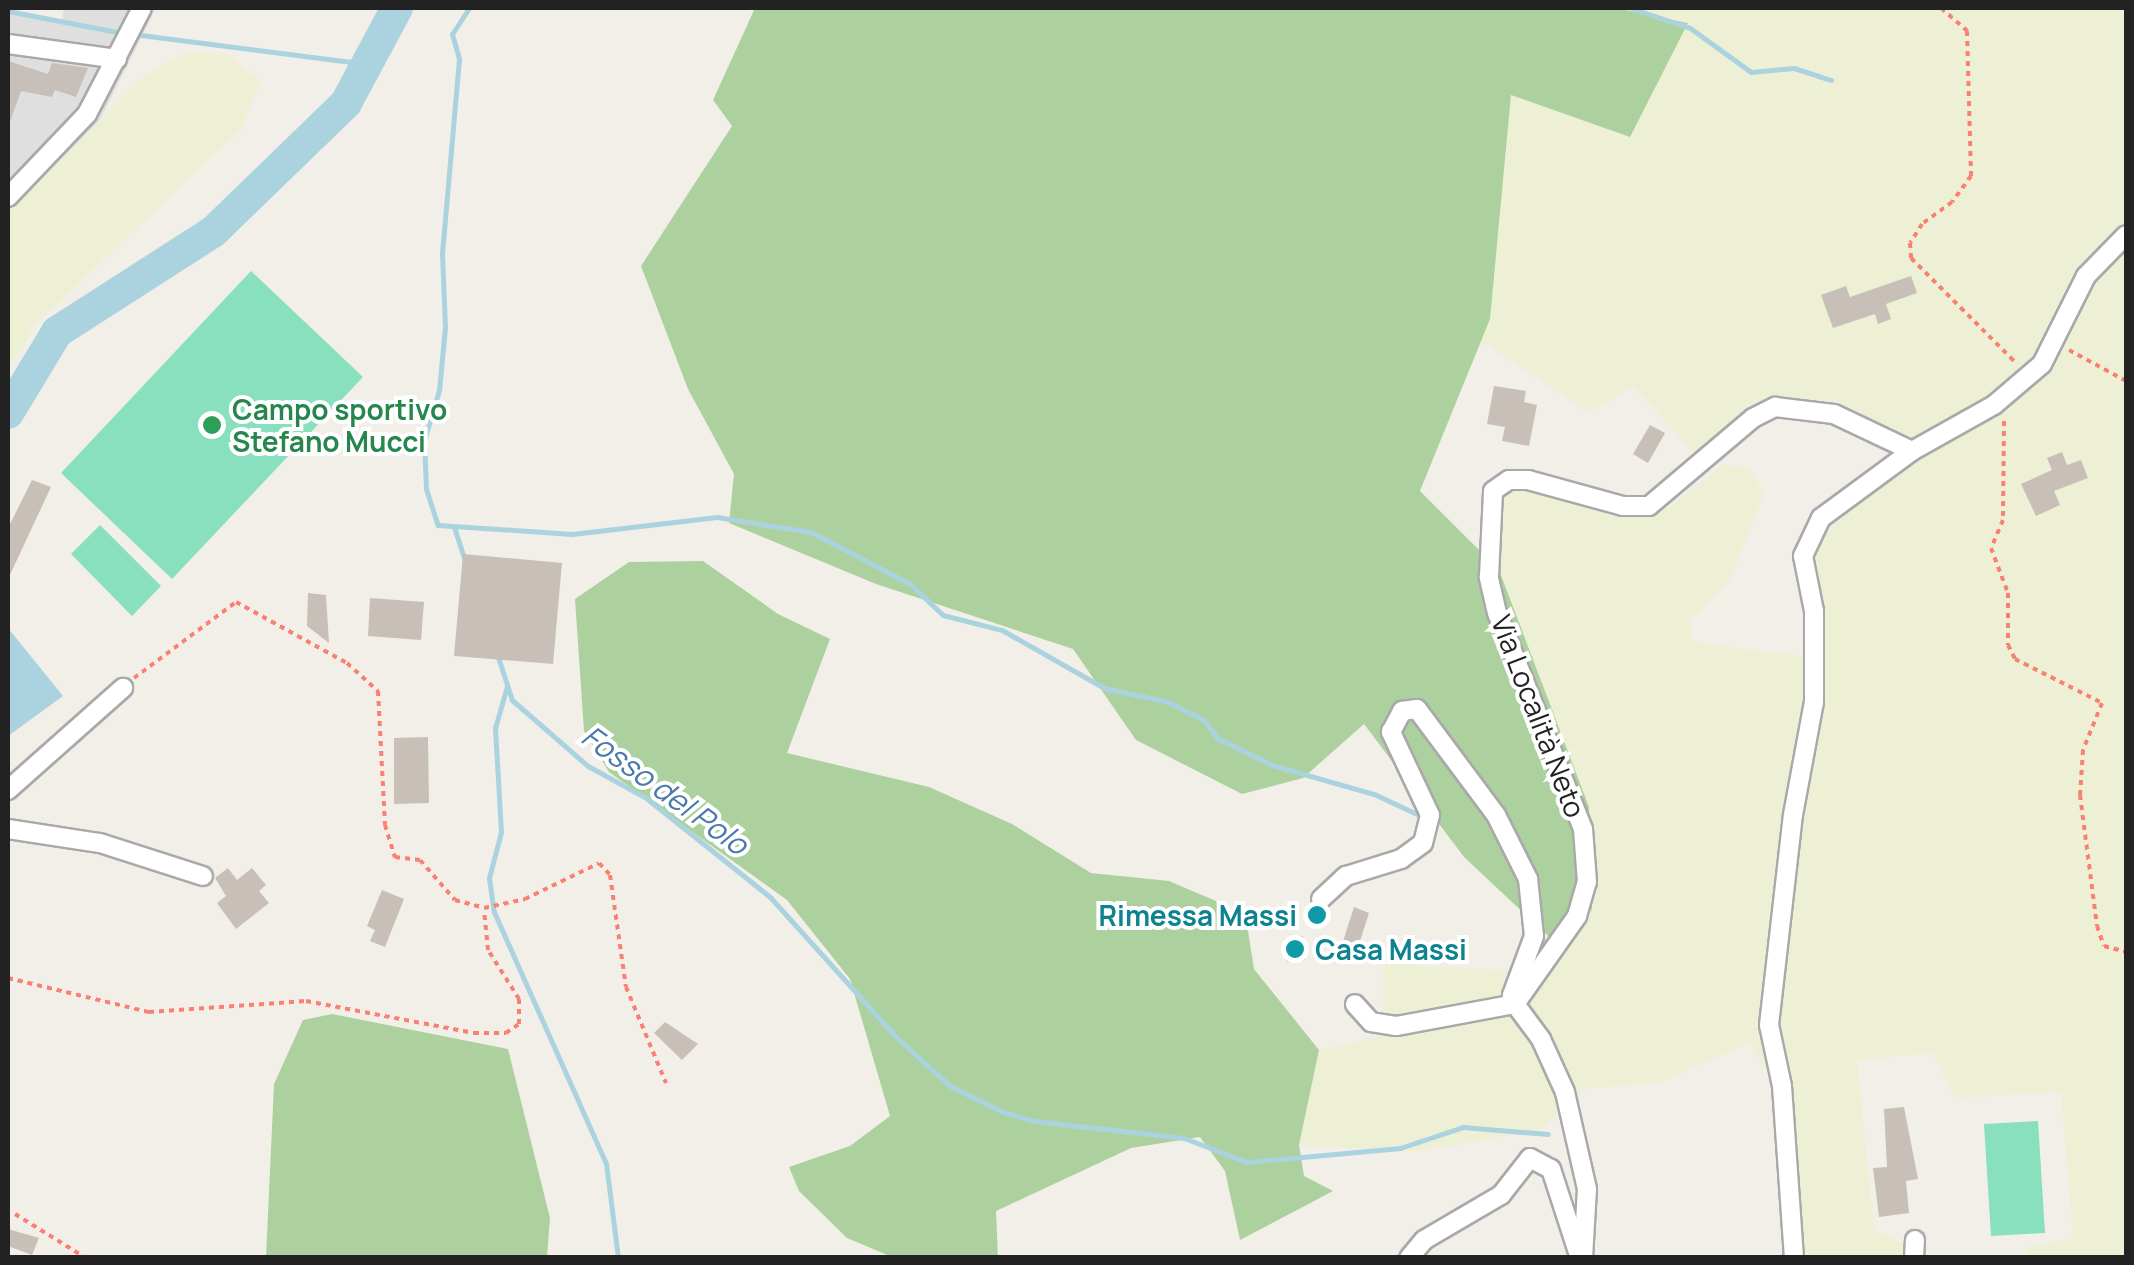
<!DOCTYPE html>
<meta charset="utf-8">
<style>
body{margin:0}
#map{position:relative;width:2134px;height:1265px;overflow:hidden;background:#f2efe9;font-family:Manrope,sans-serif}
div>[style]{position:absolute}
.residential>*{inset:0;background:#e0dfdf}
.farmland>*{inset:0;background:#eef0d5}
.forest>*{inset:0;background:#add19e}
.pitch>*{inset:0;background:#88e0be}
.water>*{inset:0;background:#aad3df}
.stream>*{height:5px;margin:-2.5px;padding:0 2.5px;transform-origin:2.5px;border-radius:2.5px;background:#aad3df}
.river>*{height:32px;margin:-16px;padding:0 16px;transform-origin:16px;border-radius:16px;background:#aad3df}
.building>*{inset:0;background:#c7bfb8}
.path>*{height:4px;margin-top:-2px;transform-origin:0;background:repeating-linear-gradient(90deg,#fa8072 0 5px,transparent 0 10px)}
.roads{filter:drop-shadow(2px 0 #a9a9a9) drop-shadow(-2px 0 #a9a9a9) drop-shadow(0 2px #a9a9a9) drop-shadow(0 -2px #a9a9a9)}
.minor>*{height:18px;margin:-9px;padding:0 9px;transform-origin:9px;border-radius:9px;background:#fff}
.dots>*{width:28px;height:28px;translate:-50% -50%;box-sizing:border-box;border:5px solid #fff;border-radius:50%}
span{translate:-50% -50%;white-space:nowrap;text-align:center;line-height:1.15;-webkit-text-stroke:8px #fff;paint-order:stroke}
.leisure-label{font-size:28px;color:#27864d;font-weight:700}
.left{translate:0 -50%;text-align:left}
.street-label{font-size:28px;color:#222}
.culture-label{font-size:28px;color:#0d838f;font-weight:700}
.right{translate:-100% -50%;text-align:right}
.water-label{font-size:30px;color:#4a7aab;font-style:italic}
.frame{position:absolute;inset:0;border:10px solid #222;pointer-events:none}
</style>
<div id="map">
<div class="residential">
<i style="clip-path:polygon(64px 8px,156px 8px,96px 128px,8px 212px,8px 11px,62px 20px)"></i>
</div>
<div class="farmland">
<i style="clip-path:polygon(1617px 8px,2126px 8px,2126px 1257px,2027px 1257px,2028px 1247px,2073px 1238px,2061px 1092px,1955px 1098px,1932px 1053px,1857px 1060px,1874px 1230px,1906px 1244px,1905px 1257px,1806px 1257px,1792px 1109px,1749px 1043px,1659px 1083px,1583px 1089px,1540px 1130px,1415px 1152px,1299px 1145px,1319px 1050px,1384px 1035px,1383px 964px,1544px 972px,1592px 909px,1499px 570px,1500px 499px,1516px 487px,1631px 518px,1673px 505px,1723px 464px,1749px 468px,1764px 494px,1730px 580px,1691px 620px,1692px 642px,1816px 658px,1812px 558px,1828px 531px,1912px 452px,1839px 401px,1776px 397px,1734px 419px,1695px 454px,1633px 386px,1589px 413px,1479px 340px,1490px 318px,1511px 95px,1687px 22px)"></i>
<i style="clip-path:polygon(187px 51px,227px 55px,261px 80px,241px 129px,29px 331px,27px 344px,8px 365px,8px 212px,145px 75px)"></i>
</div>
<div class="forest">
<i style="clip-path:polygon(755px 8px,1616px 8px,1688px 23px,1630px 137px,1511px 95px,1490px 319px,1420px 491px,1499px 570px,1589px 807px,1592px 909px,1562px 949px,1464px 857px,1364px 724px,1303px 778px,1242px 794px,1136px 740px,1073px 649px,876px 584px,729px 523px,734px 474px,688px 389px,641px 266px,732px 126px,713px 100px)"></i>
<i style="clip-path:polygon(703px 561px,778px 614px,830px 639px,787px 753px,929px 787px,1012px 824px,1091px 873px,1169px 881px,1223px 904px,1248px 931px,1254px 969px,1319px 1050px,1299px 1145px,1304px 1176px,1333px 1191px,1240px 1240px,1225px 1171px,1200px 1137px,1131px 1148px,996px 1211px,998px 1258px,892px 1257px,847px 1238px,799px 1191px,789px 1167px,850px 1146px,890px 1116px,850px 979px,787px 900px,609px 772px,584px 731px,575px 599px,629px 562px)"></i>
<i style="clip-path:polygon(332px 1014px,508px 1049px,550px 1218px,547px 1257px,266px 1257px,274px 1084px,303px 1020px)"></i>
</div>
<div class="pitch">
<i style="clip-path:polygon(251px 271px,363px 377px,172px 579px,61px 473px)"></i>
<i style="clip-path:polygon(100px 525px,161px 586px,132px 616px,71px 554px)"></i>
<i style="clip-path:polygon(2038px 1121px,2045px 1233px,1991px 1236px,1984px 1124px)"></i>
</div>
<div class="water">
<i style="clip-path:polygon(8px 628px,63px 696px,8px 736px)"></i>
</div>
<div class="stream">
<i style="left:469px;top:8px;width:31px;rotate:123deg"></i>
<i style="left:452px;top:34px;width:26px;rotate:74deg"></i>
<i style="left:459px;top:59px;width:195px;rotate:95deg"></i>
<i style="left:442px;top:253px;width:74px;rotate:87.7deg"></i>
<i style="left:445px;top:327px;width:63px;rotate:95.4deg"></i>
<i style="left:439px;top:390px;width:53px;rotate:106.4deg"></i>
<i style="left:424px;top:441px;width:48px;rotate:87.6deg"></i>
<i style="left:426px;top:489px;width:38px;rotate:72deg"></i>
<i style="left:438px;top:525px;width:134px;rotate:3.8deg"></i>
<i style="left:572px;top:534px;width:146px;rotate:-6.7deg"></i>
<i style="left:717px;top:517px;width:95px;rotate:9.1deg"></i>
<i style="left:811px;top:532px;width:112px;rotate:27.7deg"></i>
<i style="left:910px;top:584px;width:45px;rotate:43.2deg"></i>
<i style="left:943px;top:615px;width:61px;rotate:14.3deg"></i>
<i style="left:1002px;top:630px;width:117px;rotate:29.6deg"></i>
<i style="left:1104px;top:688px;width:66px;rotate:12.3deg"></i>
<i style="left:1168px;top:702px;width:40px;rotate:26.6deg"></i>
<i style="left:1204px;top:720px;width:22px;rotate:54deg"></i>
<i style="left:1217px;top:738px;width:61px;rotate:26.1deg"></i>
<i style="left:1272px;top:765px;width:106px;rotate:15.9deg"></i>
<i style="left:1374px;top:794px;width:52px;rotate:25.1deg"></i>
<i style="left:1631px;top:8px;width:62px;rotate:18.7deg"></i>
<i style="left:1690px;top:28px;width:75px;rotate:35.8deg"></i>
<i style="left:1751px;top:72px;width:43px;rotate:-5.3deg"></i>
<i style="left:1794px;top:68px;width:39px;rotate:18deg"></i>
<i style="left:8px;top:11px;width:116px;rotate:10.9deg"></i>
<i style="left:133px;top:34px;width:236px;rotate:7.3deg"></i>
<i style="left:454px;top:527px;width:32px;rotate:72deg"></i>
<i style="left:498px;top:657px;width:45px;rotate:72deg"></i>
<i style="left:512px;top:700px;width:101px;rotate:41deg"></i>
<i style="left:588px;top:766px;width:66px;rotate:28.9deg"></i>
<i style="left:646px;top:798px;width:159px;rotate:38.6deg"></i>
<i style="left:770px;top:897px;width:188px;rotate:48deg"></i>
<i style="left:896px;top:1037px;width:73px;rotate:42.2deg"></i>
<i style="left:950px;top:1086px;width:59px;rotate:26.1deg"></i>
<i style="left:1003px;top:1112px;width:32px;rotate:16deg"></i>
<i style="left:1034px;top:1121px;width:151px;rotate:6.5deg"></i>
<i style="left:1184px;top:1138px;width:67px;rotate:20.9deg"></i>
<i style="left:1247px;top:1162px;width:154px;rotate:-5.2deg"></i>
<i style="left:1400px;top:1148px;width:66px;rotate:-18.4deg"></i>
<i style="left:1463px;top:1127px;width:85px;rotate:4.7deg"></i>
<i style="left:507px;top:686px;width:44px;rotate:105.9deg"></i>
<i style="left:495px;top:728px;width:104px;rotate:86.7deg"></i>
<i style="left:501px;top:832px;width:48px;rotate:104.6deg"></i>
<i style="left:489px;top:878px;width:34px;rotate:82deg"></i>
<i style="left:494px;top:912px;width:275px;rotate:66deg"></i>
<i style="left:606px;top:1163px;width:96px;rotate:82.8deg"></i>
</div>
<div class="river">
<i style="left:8px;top:413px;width:95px;rotate:-58.8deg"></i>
<i style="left:57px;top:332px;width:185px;rotate:-32.7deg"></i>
<i style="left:213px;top:232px;width:185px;rotate:-44.1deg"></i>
<i style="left:346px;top:103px;width:108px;rotate:-61.8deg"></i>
</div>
<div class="building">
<i style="clip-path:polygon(8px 61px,48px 74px,52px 63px,88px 68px,76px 97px,55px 90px,52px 97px,21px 91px,10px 122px)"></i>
<i style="clip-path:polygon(1911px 276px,1917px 293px,1886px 304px,1891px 319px,1878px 324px,1875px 314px,1833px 328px,1821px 295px,1846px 286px,1850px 297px)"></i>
<i style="clip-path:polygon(1494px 386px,1526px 391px,1524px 402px,1537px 405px,1529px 446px,1502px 441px,1505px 427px,1487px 424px)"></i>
<i style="clip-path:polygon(1650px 425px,1665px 433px,1648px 463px,1633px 454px)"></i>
<i style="clip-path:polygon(2062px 452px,2067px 465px,2081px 460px,2088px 478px,2054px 491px,2060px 505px,2036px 516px,2021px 484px,2052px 470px,2047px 458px)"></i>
<i style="clip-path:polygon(32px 480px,51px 487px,8px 579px,8px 528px)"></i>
<i style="clip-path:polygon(463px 554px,562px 563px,553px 664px,454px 656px)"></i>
<i style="clip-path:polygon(308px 593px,326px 595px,329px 643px,307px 626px)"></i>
<i style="clip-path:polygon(370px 598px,424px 602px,421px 640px,368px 636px)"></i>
<i style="clip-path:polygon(428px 737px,429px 803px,394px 804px,394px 738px)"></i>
<i style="clip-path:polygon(228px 868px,237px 880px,252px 868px,266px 885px,259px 891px,269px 903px,236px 929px,217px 903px,226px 896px,215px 878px)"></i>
<i style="clip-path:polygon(382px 890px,404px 899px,385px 947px,370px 941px,375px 930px,367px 926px)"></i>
<i style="clip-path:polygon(1354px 907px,1369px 913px,1354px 960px,1339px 954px)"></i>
<i style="clip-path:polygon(1303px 936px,1305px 960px,1287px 962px,1284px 939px)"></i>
<i style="clip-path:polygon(665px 1022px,698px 1044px,682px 1060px,654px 1033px)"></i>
<i style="clip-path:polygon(1904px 1107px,1918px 1179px,1906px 1181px,1909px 1213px,1879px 1217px,1873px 1168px,1887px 1167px,1884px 1109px)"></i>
<i style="clip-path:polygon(8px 1229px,39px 1238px,32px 1255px,8px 1246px)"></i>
</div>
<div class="path">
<i style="left:1941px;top:8px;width:35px;rotate:41deg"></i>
<i style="left:1967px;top:31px;width:145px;rotate:88.4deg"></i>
<i style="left:1971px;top:176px;width:32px;rotate:126deg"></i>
<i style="left:1952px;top:202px;width:37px;rotate:144deg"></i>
<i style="left:1922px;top:224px;width:22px;rotate:122deg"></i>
<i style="left:1910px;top:243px;width:15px;rotate:86deg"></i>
<i style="left:1911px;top:258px;width:148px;rotate:45deg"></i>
<i style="left:2069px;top:350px;width:65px;rotate:28.5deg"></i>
<i style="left:2004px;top:421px;width:99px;rotate:90.6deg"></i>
<i style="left:2003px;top:520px;width:30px;rotate:113deg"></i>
<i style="left:1991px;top:548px;width:48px;rotate:69.3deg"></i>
<i style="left:2008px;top:593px;width:52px;rotate:90deg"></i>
<i style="left:2008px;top:645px;width:16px;rotate:63deg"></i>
<i style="left:2015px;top:659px;width:97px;rotate:26.8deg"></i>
<i style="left:2102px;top:703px;width:51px;rotate:112deg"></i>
<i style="left:2083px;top:750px;width:45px;rotate:93.8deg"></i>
<i style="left:2080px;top:795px;width:132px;rotate:82.6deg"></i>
<i style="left:2097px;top:926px;width:21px;rotate:71deg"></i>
<i style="left:2104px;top:946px;width:23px;rotate:15deg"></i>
<i style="left:134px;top:678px;width:127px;rotate:-36.7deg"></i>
<i style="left:236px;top:602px;width:127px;rotate:28.8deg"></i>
<i style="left:347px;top:663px;width:42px;rotate:42.1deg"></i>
<i style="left:378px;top:691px;width:134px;rotate:87deg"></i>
<i style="left:385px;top:825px;width:34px;rotate:73deg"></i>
<i style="left:395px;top:857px;width:25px;rotate:7deg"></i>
<i style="left:420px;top:860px;width:53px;rotate:48.8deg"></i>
<i style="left:455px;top:900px;width:30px;rotate:15deg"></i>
<i style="left:484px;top:908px;width:42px;rotate:-12.4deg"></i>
<i style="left:525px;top:899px;width:82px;rotate:-25.9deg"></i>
<i style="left:599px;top:863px;width:16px;rotate:47deg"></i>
<i style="left:610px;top:875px;width:113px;rotate:81.9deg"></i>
<i style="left:626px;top:987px;width:104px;rotate:67.4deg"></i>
<i style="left:8px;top:978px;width:145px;rotate:13.6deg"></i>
<i style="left:149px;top:1012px;width:157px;rotate:-4deg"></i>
<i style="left:306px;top:1001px;width:171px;rotate:10.8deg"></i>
<i style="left:474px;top:1033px;width:32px"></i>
<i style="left:506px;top:1033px;width:16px;rotate:-35deg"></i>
<i style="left:519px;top:1024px;width:25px;rotate:-90deg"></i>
<i style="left:519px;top:999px;width:58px;rotate:-122.3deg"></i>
<i style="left:488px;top:950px;width:40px;rotate:-95.7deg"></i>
<i style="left:15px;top:1214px;width:84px;rotate:31.8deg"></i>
</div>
<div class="roads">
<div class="minor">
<i style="left:8px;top:44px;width:110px;rotate:7.8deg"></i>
<i style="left:8px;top:197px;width:115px;rotate:-46.4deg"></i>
<i style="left:87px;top:114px;width:119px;rotate:-62.6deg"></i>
<i style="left:8px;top:790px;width:154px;rotate:-41.6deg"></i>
<i style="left:8px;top:829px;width:93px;rotate:8.7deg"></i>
<i style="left:100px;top:843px;width:108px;rotate:17.8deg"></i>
<i style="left:1321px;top:899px;width:34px;rotate:-43deg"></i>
<i style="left:1346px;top:876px;width:58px;rotate:-17.2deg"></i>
<i style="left:1401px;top:859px;width:27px;rotate:-36deg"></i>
<i style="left:1423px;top:843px;width:29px;rotate:-76deg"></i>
<i style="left:1430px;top:815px;width:92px;rotate:-115.2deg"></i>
<i style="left:1391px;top:732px;width:24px;rotate:-62deg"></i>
<i style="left:1402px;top:711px;width:15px;rotate:-8deg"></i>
<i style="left:1417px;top:709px;width:132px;rotate:53.3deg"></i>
<i style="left:1496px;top:815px;width:72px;rotate:63.4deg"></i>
<i style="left:1528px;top:879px;width:57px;rotate:84deg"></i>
<i style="left:1534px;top:936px;width:63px;rotate:110.4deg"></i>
<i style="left:1512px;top:995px;width:9px;rotate:72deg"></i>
<i style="left:1515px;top:1004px;width:121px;rotate:169.5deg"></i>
<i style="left:1396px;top:1026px;width:25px;rotate:-171deg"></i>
<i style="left:1371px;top:1022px;width:24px;rotate:-132deg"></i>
<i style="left:1409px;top:1258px;width:23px;rotate:-50deg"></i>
<i style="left:1424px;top:1240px;width:89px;rotate:-30.3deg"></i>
<i style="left:1501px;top:1195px;width:47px;rotate:-51.9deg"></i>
<i style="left:1530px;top:1158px;width:24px;rotate:28deg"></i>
<i style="left:1551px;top:1169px;width:90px;rotate:72deg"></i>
<i style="left:1583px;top:1258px;width:69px;rotate:-86.7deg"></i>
<i style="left:1587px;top:1189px;width:99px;rotate:-102.8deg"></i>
<i style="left:1565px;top:1092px;width:58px;rotate:-114.4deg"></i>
<i style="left:1541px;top:1039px;width:44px;rotate:-126.6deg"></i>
<i style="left:1515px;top:1004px;width:108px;rotate:-54.8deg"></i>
<i style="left:1577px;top:916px;width:35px;rotate:-74deg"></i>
<i style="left:1587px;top:882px;width:53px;rotate:-94.3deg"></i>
<i style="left:1583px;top:829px;width:232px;rotate:-111.7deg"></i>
<i style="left:1497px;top:613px;width:37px;rotate:-103deg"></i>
<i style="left:1489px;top:577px;width:86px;rotate:-87.3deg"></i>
<i style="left:1493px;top:491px;width:19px;rotate:-35deg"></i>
<i style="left:1509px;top:480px;width:19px"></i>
<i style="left:1528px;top:480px;width:98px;rotate:15.3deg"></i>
<i style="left:1623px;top:506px;width:26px"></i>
<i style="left:1649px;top:506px;width:136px;rotate:-40.2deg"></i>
<i style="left:1753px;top:418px;width:25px;rotate:-27deg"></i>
<i style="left:1775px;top:407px;width:59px;rotate:6.8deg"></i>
<i style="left:1834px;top:414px;width:86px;rotate:25.4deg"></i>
<i style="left:1794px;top:1258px;width:172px;rotate:-94deg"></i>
<i style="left:1782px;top:1086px;width:62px;rotate:-102deg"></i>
<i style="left:1769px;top:1025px;width:211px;rotate:-83.5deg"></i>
<i style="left:1793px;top:815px;width:115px;rotate:-79.5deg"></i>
<i style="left:1814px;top:702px;width:91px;rotate:-90deg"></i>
<i style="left:1814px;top:611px;width:56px;rotate:-101.3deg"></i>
<i style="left:1803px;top:556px;width:42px;rotate:-64.7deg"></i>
<i style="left:1821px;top:518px;width:113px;rotate:-36.4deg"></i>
<i style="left:1912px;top:451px;width:94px;rotate:-29.3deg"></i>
<i style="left:1994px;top:405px;width:63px;rotate:-40.5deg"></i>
<i style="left:2042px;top:364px;width:98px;rotate:-63.4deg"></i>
<i style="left:2086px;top:276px;width:57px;rotate:-45.7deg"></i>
<i style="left:1914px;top:1258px;width:18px;rotate:-87deg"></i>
</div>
</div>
<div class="dots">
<i style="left:212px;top:425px;background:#2e9e5b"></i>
<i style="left:1317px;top:915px;background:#0f9aa8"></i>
<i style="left:1295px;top:949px;background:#0f9aa8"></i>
</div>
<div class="leisure-label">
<span class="left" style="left:232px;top:425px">Campo sportivo<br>Stefano Mucci</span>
</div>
<div class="street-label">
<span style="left:1539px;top:716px;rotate:69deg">Via Località Neto</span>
</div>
<div class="culture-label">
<span class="right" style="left:1297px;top:915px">Rimessa Massi</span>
<span class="left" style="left:1315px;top:949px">Casa Massi</span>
</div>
<div class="water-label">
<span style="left:665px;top:790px;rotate:36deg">Fosso del Polo</span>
</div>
<div class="frame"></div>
</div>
